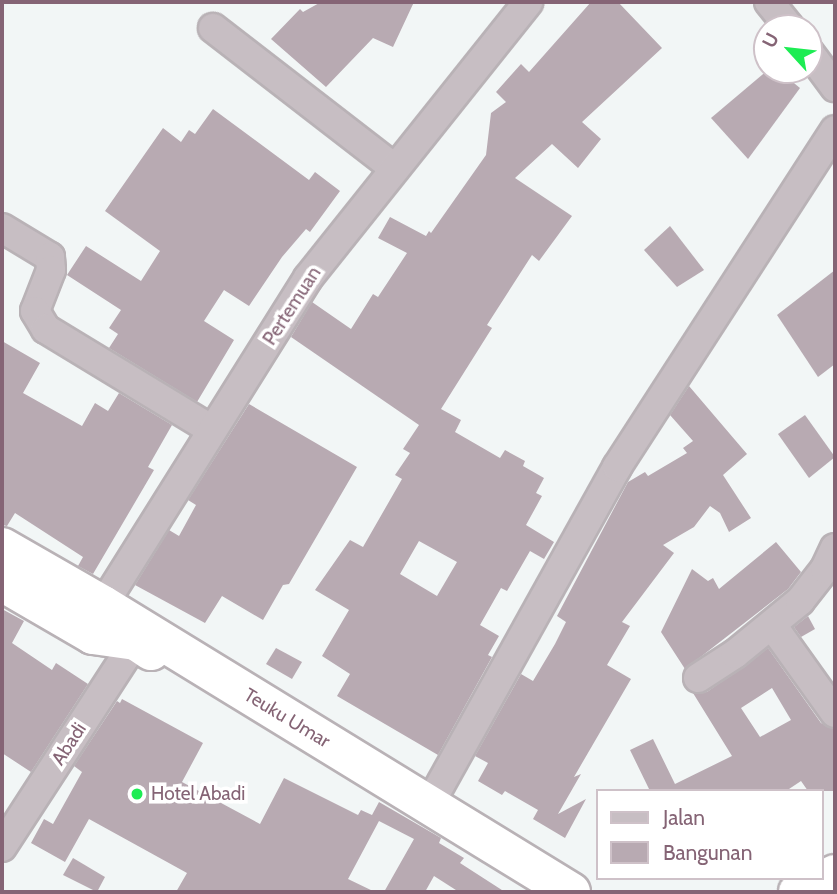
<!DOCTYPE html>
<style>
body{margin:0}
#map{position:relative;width:837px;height:894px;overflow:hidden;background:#f2f6f6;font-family:Cabin,sans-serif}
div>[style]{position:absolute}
.building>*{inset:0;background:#b8aab2}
.roads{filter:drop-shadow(2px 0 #b9b2b6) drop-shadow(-2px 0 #b9b2b6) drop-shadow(0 2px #b9b2b6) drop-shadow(0 -2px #b9b2b6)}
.minor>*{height:28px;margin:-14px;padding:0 14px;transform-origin:14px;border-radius:14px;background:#c7bec3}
.trunk>*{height:38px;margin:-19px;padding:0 19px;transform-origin:19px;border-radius:19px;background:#fff}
.dots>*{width:19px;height:19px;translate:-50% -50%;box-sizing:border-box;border:4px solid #fff;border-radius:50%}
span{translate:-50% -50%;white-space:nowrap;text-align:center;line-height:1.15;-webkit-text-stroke:7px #fff;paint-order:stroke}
.street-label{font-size:19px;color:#856475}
.poi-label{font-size:19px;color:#856475}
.left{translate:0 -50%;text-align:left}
.frame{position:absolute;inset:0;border:4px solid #856475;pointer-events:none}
.legend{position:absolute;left:596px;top:789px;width:228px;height:91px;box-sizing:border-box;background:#fff;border:2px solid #cec1c8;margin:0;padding:9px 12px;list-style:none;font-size:21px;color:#856475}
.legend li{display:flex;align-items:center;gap:14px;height:35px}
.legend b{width:35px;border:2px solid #cec1c8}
.north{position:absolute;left:753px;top:14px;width:70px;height:70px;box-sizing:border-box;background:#fff;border:2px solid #cec1c8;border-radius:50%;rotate:297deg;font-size:19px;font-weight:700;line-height:28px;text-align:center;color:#856475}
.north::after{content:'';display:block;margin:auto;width:24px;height:32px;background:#1dec53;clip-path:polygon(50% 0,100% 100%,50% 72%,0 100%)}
</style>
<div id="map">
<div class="building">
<i style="clip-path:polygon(321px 2px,414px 2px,393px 47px,373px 38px,326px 87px,271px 39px,300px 9px,303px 12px)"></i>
<i style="clip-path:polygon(evenodd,591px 2px,618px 2px,662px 48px,582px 122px,601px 139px,578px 168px,552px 144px,515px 178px,572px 216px,539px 261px,532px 255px,487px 325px,492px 328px,441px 409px,461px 420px,455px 432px,500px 458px,505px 450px,525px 461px,523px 466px,544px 478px,536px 493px,542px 496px,526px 525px,554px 542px,544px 559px,530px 551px,507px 591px,501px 588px,480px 625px,499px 636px,488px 655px,492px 657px,438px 755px,337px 696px,350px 674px,322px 656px,349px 610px,315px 590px,350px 540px,363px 547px,402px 479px,395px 475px,410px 453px,403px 449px,419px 425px,291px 337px,312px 302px,351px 329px,373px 294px,378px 297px,407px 253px,378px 238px,390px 217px,426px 236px,429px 231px,431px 233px,486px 155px,491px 113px,506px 102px,496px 92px,521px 64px,529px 72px,591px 2px,419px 541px,457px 562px,437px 596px,400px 574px,419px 541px)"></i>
<i style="clip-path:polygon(768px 70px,778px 70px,800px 88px,748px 159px,711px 118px)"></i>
<i style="clip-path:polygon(213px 109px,309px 180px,315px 172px,340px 191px,310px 232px,306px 229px,282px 257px,249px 306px,224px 290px,204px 321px,234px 340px,197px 402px,109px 348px,118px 334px,109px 328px,121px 310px,67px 275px,86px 246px,141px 281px,160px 251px,105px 211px,163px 128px,181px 142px,189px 130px,195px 134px)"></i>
<i style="clip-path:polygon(670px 226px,704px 270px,677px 287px,644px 250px)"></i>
<i style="clip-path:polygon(835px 270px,835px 364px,818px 377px,777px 315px)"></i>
<i style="clip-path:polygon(2px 341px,40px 363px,23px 393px,82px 426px,95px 403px,108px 411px,119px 393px,172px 425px,148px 467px,154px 470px,93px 574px,78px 566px,83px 557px,15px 513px,7px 526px,2px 525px)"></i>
<i style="clip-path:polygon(689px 386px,747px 454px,723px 475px,751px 518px,729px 532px,720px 513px,710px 506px,694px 527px,663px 545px,674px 553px,622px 622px,630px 626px,607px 665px,631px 679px,574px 777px,581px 774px,558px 814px,586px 799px,565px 838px,533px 819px,538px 810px,505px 791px,502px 795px,478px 781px,488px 763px,475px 756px,521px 674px,533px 681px,555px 644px,566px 622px,557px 616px,628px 482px,645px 472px,648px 476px,687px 453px,683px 448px,693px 441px,670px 415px)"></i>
<i style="clip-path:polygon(249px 404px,357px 467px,289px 584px,283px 585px,263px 620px,222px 596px,205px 623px,135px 585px,169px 530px,179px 536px,196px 505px,188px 500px)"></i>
<i style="clip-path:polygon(805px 415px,835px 457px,809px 478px,778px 434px)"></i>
<i style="clip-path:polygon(776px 542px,801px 572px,788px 589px,685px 669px,661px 632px,692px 569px,708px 581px,713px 578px,719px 589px)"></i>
<i style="clip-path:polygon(2px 609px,24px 621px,12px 643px,52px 670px,56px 663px,88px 684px,31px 772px,2px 753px)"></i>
<i style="clip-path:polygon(808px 616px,815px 629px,801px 637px,794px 627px)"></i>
<i style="clip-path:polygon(276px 648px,302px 662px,292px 679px,266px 664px)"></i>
<i style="clip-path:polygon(evenodd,768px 648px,821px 723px,835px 729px,835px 791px,808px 791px,801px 781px,786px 791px,650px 791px,630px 750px,653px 739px,675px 784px,732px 756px,693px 693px,707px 692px,768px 648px,772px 688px,791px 720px,760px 737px,741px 708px,772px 688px)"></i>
<i style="clip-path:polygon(122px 699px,203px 743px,182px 782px,260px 824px,284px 778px,358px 815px,361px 810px,372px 815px,379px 802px,441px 838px,439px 843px,464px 858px,460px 863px,505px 892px,459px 892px,434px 876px,425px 892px,384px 892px,414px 839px,379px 821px,348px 879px,375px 892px,176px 892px,187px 873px,89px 819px,65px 862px,31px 843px,44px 819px,53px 824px,82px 772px,74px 766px,117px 701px,120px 703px)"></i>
<i style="clip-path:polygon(73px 858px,105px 877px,97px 892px,63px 875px)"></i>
</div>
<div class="roads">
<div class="minor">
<i style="left:769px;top:2px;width:33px;rotate:51deg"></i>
<i style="left:213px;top:28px;width:229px;rotate:37.7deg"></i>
<i style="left:809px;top:52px;width:44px;rotate:53.4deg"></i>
<i style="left:2px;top:228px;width:56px;rotate:31.1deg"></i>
<i style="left:50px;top:257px;width:13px;rotate:86deg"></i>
<i style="left:51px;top:270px;width:44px;rotate:111.3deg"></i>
<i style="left:35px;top:311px;width:21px;rotate:59deg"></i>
<i style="left:46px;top:329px;width:194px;rotate:31.3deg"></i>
<i style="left:97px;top:623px;width:19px;rotate:-72deg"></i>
<i style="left:103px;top:605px;width:386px;rotate:-57.9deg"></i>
<i style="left:308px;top:278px;width:353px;rotate:-51.4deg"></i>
<i style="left:772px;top:625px;width:108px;rotate:54.4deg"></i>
<i style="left:698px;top:678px;width:44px;rotate:-33deg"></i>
<i style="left:735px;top:654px;width:84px;rotate:-39.2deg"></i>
<i style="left:800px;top:601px;width:41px;rotate:-52deg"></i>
<i style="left:825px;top:569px;width:23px;rotate:-65deg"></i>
<i style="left:429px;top:805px;width:387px;rotate:-60.9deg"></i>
<i style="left:617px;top:467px;width:401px;rotate:-57.1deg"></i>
<i style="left:2px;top:847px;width:246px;rotate:-57deg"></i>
</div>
<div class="trunk">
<i style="left:2px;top:547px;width:116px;rotate:29.9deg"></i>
<i style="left:103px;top:605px;width:549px;rotate:31.52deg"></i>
<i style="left:2px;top:582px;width:105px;rotate:30.2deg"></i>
<i style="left:93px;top:635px;width:43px;rotate:7.9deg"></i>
<i style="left:136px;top:641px;width:18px;rotate:34deg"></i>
<i style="left:798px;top:892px;width:41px;rotate:-25.9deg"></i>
</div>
</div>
<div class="dots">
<i style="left:137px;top:794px;background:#1dec53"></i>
</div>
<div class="street-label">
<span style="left:292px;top:306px;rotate:-57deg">Pertemuan</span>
<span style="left:287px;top:718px;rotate:31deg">Teuku Umar</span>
<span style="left:69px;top:744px;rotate:-57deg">Abadi</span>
</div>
<div class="poi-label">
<span class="left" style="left:151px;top:794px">Hotel Abadi</span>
</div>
<div class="frame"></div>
<ul class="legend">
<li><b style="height:9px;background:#c7bec3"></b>Jalan</li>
<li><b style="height:19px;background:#b8aab2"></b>Bangunan</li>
</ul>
<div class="north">U</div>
</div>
